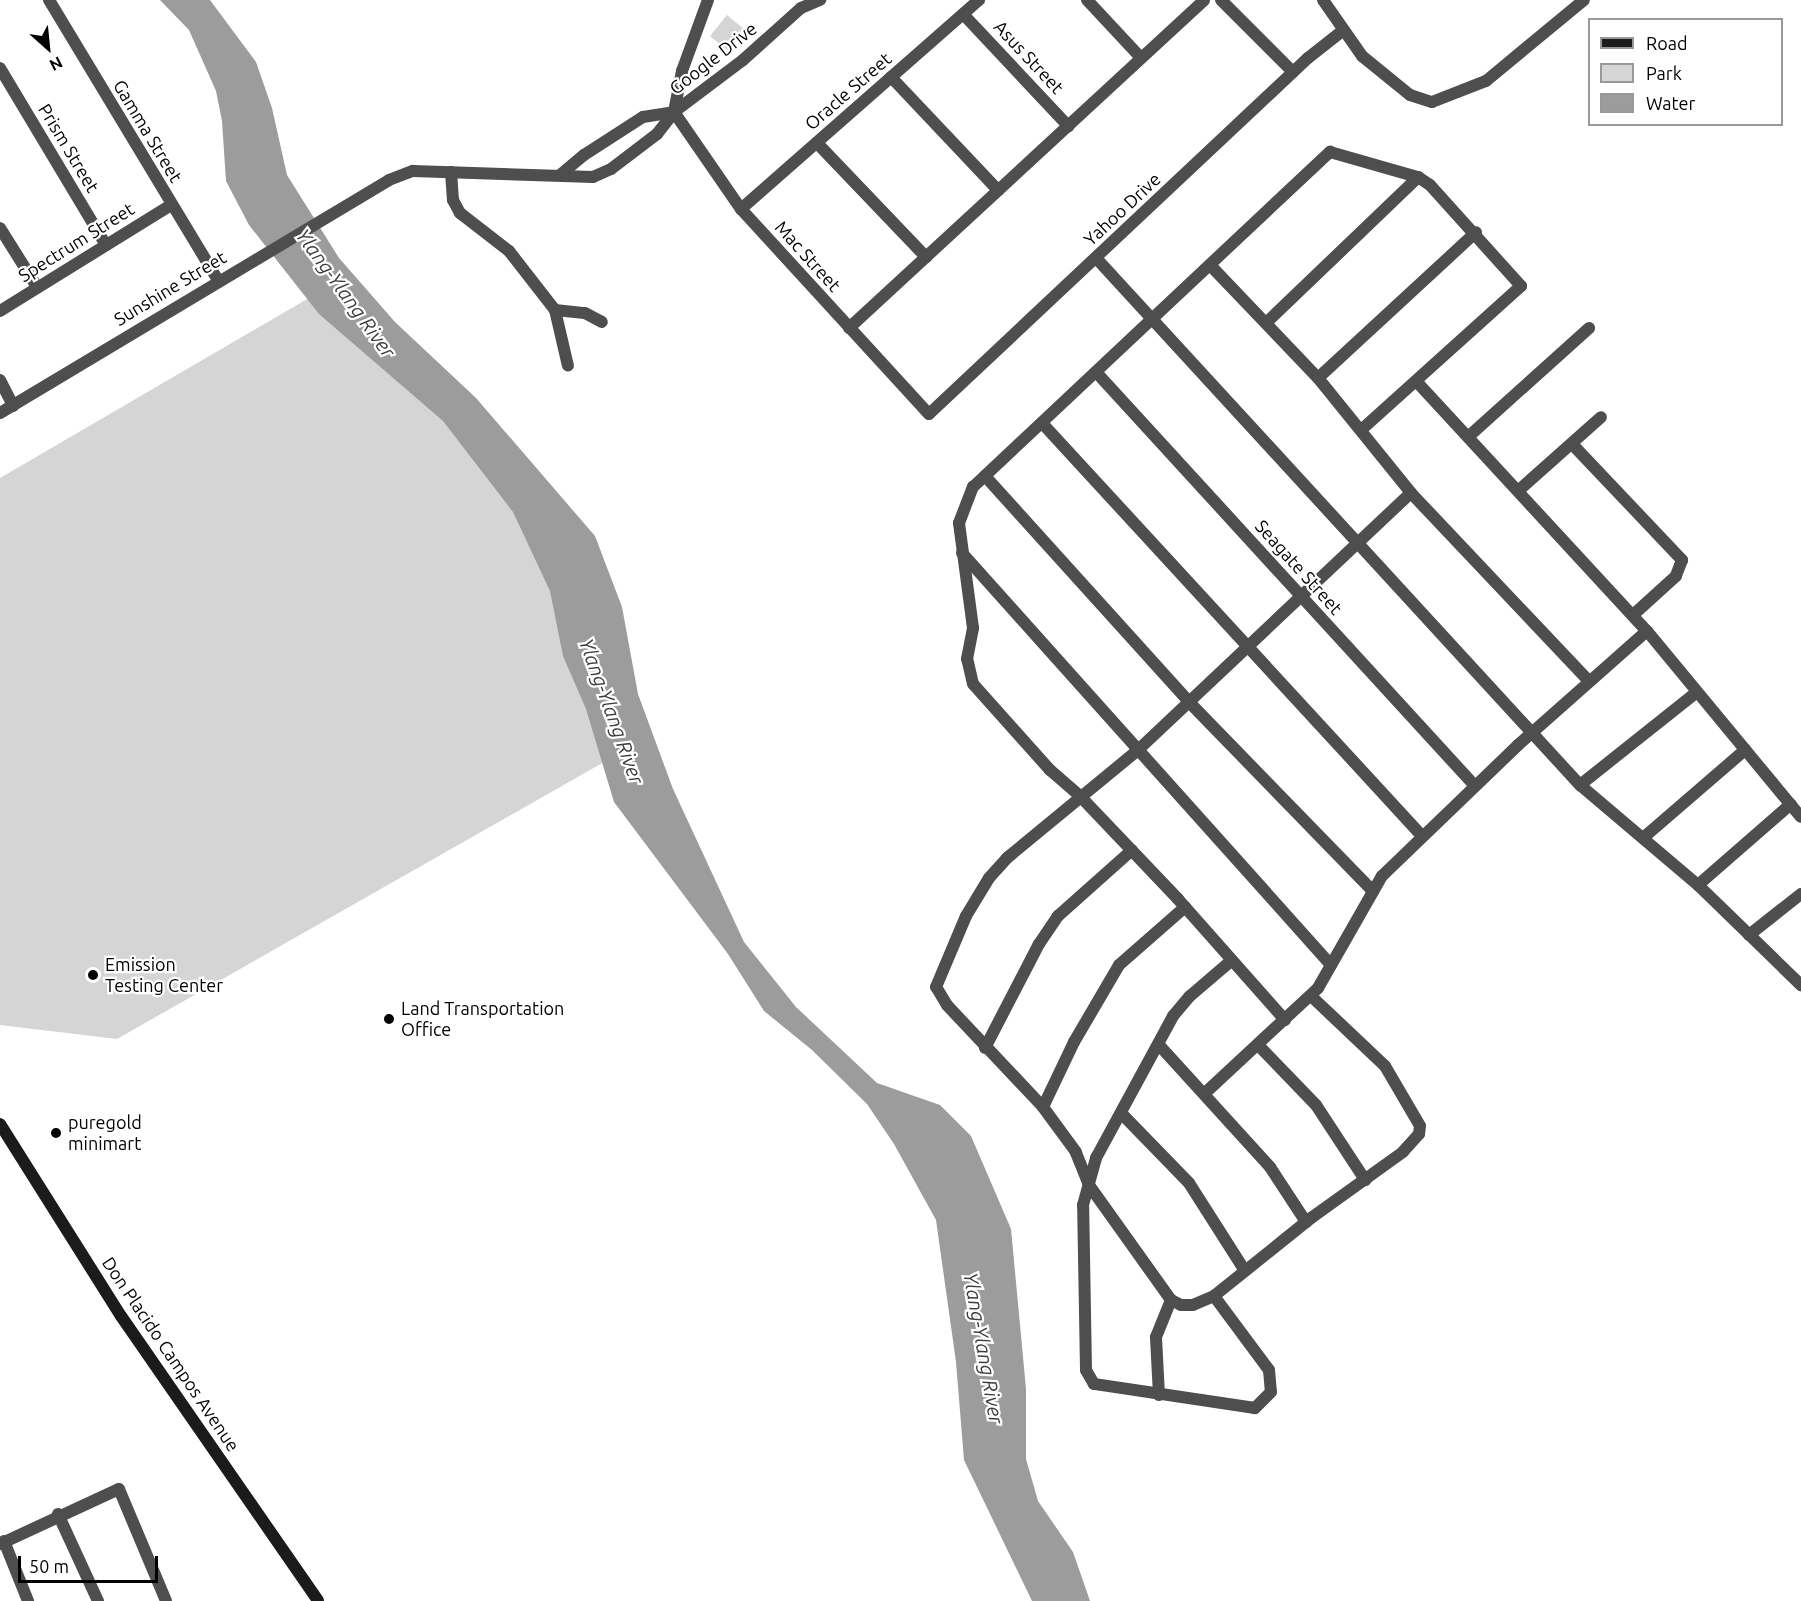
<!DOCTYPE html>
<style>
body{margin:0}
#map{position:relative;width:1801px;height:1601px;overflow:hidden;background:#fff;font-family:Ubuntu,sans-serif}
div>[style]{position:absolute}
.green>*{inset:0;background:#d5d5d5}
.water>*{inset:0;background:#9c9c9c}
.minor>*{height:12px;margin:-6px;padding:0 6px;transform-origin:6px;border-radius:6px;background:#4e4e4e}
.tertiary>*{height:12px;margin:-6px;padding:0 6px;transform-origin:6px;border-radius:6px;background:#4e4e4e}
.secondary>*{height:12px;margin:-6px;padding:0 6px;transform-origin:6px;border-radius:6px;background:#1b1b1b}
.dots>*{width:16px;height:16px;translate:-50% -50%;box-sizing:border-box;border:3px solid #fff;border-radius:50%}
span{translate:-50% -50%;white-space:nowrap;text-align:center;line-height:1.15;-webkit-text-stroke:4.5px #fff;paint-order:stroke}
.street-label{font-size:18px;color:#000}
.poi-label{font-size:18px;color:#000}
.left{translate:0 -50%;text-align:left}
.water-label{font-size:20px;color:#3d3d3d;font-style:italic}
.legend{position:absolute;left:1588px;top:18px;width:195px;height:108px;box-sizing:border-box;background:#fff;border:2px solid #999;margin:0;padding:8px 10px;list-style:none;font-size:18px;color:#000}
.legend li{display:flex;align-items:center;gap:12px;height:30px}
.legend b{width:30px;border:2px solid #999}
.north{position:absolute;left:18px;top:18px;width:60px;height:60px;-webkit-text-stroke:4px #fff;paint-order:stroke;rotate:153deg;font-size:16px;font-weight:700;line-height:24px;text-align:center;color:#000}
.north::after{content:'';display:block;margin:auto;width:21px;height:27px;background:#000;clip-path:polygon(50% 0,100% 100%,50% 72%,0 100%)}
.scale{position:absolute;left:18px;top:1556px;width:140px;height:27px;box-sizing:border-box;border:3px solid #000;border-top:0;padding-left:8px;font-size:18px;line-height:21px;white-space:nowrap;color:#000;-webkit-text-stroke:4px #fff;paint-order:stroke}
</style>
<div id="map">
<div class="green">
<i style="clip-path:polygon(727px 15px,744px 29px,727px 50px,710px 36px)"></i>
<i style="clip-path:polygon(326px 288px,550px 508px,641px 741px,117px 1039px,0 1025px,0 478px)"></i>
</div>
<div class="water">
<i style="clip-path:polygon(160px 0,210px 0,256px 62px,272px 108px,287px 175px,339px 258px,395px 322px,476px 398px,595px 536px,622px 607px,638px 694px,673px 789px,744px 942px,796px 1007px,877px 1083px,940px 1105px,971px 1136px,1011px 1229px,1026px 1389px,1026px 1459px,1038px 1501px,1073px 1552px,1090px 1601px,1032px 1601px,964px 1460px,956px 1362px,936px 1220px,894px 1144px,867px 1104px,812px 1050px,764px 1011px,728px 954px,614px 802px,586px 709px,563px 656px,550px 591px,513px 512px,443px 421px,319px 314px,249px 225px,226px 181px,222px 121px,216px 91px,189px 30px)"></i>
</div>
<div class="minor">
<i style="left:49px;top:0;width:327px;rotate:58.9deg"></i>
<i style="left:1087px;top:0;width:79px;rotate:47deg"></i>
<i style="left:1221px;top:0;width:102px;rotate:45deg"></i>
<i style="left:963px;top:14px;width:154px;rotate:46.8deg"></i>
<i style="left:0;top:68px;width:206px;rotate:59.1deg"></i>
<i style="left:891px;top:77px;width:156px;rotate:46.6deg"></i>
<i style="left:674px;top:112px;width:118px;rotate:55.4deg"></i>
<i style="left:741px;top:209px;width:278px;rotate:47.5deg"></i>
<i style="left:929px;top:414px;width:520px;rotate:-43.21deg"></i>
<i style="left:1308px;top:58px;width:42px;rotate:-38.2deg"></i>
<i style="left:674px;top:112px;width:42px;rotate:-79deg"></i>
<i style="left:682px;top:71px;width:76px;rotate:-69.9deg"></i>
<i style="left:817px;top:143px;width:158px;rotate:46.3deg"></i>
<i style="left:451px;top:172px;width:28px;rotate:86deg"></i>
<i style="left:453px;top:200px;width:15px;rotate:62deg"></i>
<i style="left:460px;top:213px;width:62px;rotate:37.8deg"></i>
<i style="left:509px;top:251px;width:75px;rotate:52.1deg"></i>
<i style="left:555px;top:310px;width:57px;rotate:76.9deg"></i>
<i style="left:560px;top:175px;width:31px;rotate:-40deg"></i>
<i style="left:584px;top:155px;width:70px;rotate:-32.8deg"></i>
<i style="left:643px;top:117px;width:31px;rotate:-9deg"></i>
<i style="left:741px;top:209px;width:317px;rotate:-41.3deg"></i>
<i style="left:0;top:228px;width:70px;rotate:57.9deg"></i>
<i style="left:1096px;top:258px;width:716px;rotate:47.44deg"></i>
<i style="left:1580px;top:785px;width:155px;rotate:40.3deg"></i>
<i style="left:1698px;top:885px;width:144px;rotate:44.2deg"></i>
<i style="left:1210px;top:265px;width:156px;rotate:46.3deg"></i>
<i style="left:1318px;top:378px;width:148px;rotate:51deg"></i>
<i style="left:1411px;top:493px;width:259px;rotate:46.6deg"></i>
<i style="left:555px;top:310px;width:30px;rotate:6deg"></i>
<i style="left:585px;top:313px;width:19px;rotate:28deg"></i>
<i style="left:0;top:311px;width:201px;rotate:-31.8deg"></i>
<i style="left:1266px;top:323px;width:211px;rotate:-43.8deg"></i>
<i style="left:849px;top:328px;width:483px;rotate:-42.7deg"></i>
<i style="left:1096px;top:372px;width:561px;rotate:47.53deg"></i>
<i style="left:1318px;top:378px;width:215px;rotate:-42.7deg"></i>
<i style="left:0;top:380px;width:29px;rotate:63deg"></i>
<i style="left:1416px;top:381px;width:340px;rotate:47.3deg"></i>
<i style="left:1647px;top:631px;width:241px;rotate:50.4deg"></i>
<i style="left:0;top:413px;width:453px;rotate:-30.9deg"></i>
<i style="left:389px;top:180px;width:26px;rotate:-21deg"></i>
<i style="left:413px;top:171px;width:180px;rotate:1.9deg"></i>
<i style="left:593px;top:177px;width:20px;rotate:-24deg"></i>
<i style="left:611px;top:169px;width:58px;rotate:-37.3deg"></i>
<i style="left:657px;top:134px;width:28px;rotate:-52deg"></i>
<i style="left:674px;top:112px;width:86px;rotate:-37deg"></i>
<i style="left:743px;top:60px;width:78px;rotate:-41.9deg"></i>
<i style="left:801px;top:8px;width:21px;rotate:-23deg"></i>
<i style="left:1042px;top:423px;width:561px;rotate:47.38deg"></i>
<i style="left:1468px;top:437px;width:163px;rotate:-42deg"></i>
<i style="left:1572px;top:444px;width:160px;rotate:46.5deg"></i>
<i style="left:1682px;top:560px;width:17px;rotate:111deg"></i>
<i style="left:1676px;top:576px;width:58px;rotate:137.8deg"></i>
<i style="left:985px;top:476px;width:304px;rotate:47.9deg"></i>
<i style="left:1189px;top:702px;width:264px;rotate:45.8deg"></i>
<i style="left:1518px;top:491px;width:111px;rotate:-41.7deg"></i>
<i style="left:962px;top:553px;width:553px;rotate:48.15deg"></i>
<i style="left:1580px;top:785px;width:149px;rotate:-38.5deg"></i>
<i style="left:1643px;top:838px;width:135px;rotate:-40.8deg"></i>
<i style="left:1698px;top:885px;width:123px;rotate:-41.1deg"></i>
<i style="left:1749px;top:935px;width:66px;rotate:-38.3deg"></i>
<i style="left:1311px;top:996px;width:102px;rotate:43.4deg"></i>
<i style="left:1385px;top:1066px;width:69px;rotate:59.7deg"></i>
<i style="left:1420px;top:1126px;width:8px;rotate:97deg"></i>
<i style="left:1419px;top:1134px;width:24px;rotate:132deg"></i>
<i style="left:1403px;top:1152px;width:113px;rotate:144.3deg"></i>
<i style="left:1311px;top:1218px;width:124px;rotate:141.2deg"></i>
<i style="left:1214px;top:1296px;width:23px;rotate:157deg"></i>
<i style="left:1193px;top:1305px;width:12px;rotate:180deg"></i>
<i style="left:1181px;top:1305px;width:11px;rotate:-153deg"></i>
<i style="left:1171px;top:1300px;width:141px;rotate:-125.5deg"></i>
<i style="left:1089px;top:1185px;width:35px;rotate:-112deg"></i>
<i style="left:1076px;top:1152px;width:56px;rotate:-126.3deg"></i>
<i style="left:1043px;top:1107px;width:140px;rotate:-133.3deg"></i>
<i style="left:947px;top:1005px;width:21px;rotate:-121deg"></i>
<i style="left:936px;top:987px;width:77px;rotate:-67.1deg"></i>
<i style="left:966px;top:916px;width:44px;rotate:-58.8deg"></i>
<i style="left:989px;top:878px;width:27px;rotate:-48deg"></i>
<i style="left:1007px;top:858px;width:170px;rotate:-39.5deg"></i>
<i style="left:1138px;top:750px;width:375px;rotate:-43.3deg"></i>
<i style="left:1285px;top:1020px;width:162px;rotate:-131.5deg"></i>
<i style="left:1178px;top:899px;width:142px;rotate:-133.6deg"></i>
<i style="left:1080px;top:796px;width:40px;rotate:-139deg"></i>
<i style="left:1050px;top:770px;width:115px;rotate:-131.8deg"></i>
<i style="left:973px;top:684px;width:26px;rotate:-103deg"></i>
<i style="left:967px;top:659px;width:32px;rotate:-79deg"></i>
<i style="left:973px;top:628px;width:106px;rotate:-97.6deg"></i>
<i style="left:959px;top:523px;width:39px;rotate:-69deg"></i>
<i style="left:973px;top:487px;width:490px;rotate:-43.2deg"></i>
<i style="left:1330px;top:152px;width:91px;rotate:15.9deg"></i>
<i style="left:1418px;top:177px;width:14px;rotate:34deg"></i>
<i style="left:1430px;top:185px;width:136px;rotate:48deg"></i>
<i style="left:1521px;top:286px;width:215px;rotate:138deg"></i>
<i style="left:1159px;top:1045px;width:165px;rotate:47.7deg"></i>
<i style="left:1270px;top:1167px;width:66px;rotate:56.8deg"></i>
<i style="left:1259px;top:1046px;width:82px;rotate:46deg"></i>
<i style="left:1316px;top:1105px;width:90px;rotate:56.8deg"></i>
<i style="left:985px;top:1048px;width:117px;rotate:-62.6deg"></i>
<i style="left:1039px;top:944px;width:34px;rotate:-56deg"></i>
<i style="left:1058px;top:916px;width:99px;rotate:-41.7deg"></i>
<i style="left:1204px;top:1094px;width:156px;rotate:-42.9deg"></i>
<i style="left:1318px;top:988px;width:129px;rotate:-60.3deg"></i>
<i style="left:1382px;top:876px;width:189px;rotate:-43.9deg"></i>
<i style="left:1518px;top:745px;width:172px;rotate:-41.5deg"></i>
<i style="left:1043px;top:1107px;width:72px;rotate:-64.5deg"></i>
<i style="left:1074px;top:1042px;width:89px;rotate:-59.7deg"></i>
<i style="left:1119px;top:965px;width:88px;rotate:-41.3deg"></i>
<i style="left:1121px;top:1113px;width:98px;rotate:45.8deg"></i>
<i style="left:1189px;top:1183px;width:104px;rotate:57.5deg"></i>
<i style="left:1214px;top:1296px;width:92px;rotate:53.4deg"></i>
<i style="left:1269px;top:1370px;width:22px;rotate:85deg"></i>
<i style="left:1271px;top:1392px;width:23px;rotate:135deg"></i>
<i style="left:1255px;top:1408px;width:163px;rotate:-171.5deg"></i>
<i style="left:1094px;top:1384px;width:16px;rotate:-120deg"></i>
<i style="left:1086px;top:1370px;width:165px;rotate:-91deg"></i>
<i style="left:1083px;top:1205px;width:49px;rotate:-74.5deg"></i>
<i style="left:1096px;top:1158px;width:162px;rotate:-61.5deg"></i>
<i style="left:1173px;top:1016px;width:26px;rotate:-50deg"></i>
<i style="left:1190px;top:996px;width:54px;rotate:-40.5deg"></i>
<i style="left:1159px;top:1395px;width:58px;rotate:-93deg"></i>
<i style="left:1156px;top:1337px;width:40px;rotate:-68deg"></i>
<i style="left:58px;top:1514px;width:96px;rotate:65.3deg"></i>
<i style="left:4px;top:1541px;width:65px;rotate:68.2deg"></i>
<i style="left:0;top:1544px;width:131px;rotate:-24.8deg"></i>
<i style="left:119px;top:1489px;width:121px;rotate:67.2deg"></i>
</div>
<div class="tertiary">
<i style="left:1323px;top:0;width:68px;rotate:55.1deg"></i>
<i style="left:1362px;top:56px;width:62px;rotate:39.1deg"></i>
<i style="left:1410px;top:95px;width:23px;rotate:18deg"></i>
<i style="left:1432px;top:102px;width:58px;rotate:-21.3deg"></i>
<i style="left:1486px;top:81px;width:127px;rotate:-39.6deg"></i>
</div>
<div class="secondary">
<i style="left:0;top:1124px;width:227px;rotate:57.8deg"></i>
<i style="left:121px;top:1316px;width:346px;rotate:55.3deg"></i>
</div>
<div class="dots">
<i style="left:93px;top:975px;background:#000"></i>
<i style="left:389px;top:1019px;background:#000"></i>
<i style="left:56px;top:1133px;background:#000"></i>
</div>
<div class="street-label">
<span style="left:1029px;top:57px;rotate:47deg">Asus Street</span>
<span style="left:713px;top:58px;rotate:-38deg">Google Drive</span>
<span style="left:848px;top:91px;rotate:-41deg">Oracle Street</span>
<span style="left:148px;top:131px;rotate:59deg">Gamma Street</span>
<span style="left:69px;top:148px;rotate:59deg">Prism Street</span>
<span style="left:1122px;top:209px;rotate:-43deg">Yahoo Drive</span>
<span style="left:76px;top:242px;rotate:-32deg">Spectrum Street</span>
<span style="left:808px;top:256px;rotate:48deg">Mac Street</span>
<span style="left:170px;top:288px;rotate:-31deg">Sunshine Street</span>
<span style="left:1299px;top:567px;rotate:48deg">Seagate Street</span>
<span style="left:171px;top:1354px;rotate:56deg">Don Placido Campos Avenue</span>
</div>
<div class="poi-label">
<span class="left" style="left:105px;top:975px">Emission<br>Testing Center</span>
<span class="left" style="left:401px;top:1019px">Land Transportation<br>Office</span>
<span class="left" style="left:68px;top:1133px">puregold<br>minimart</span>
</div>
<div class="water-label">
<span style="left:346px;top:293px;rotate:54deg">Ylang-Ylang River</span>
<span style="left:612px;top:711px;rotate:70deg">Ylang-Ylang River</span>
<span style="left:984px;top:1348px;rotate:80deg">Ylang-Ylang River</span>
</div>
<ul class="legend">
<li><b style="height:8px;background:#1b1b1b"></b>Road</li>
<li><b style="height:16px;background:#d5d5d5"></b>Park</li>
<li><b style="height:16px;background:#9c9c9c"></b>Water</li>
</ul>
<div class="north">N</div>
<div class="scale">50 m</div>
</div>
